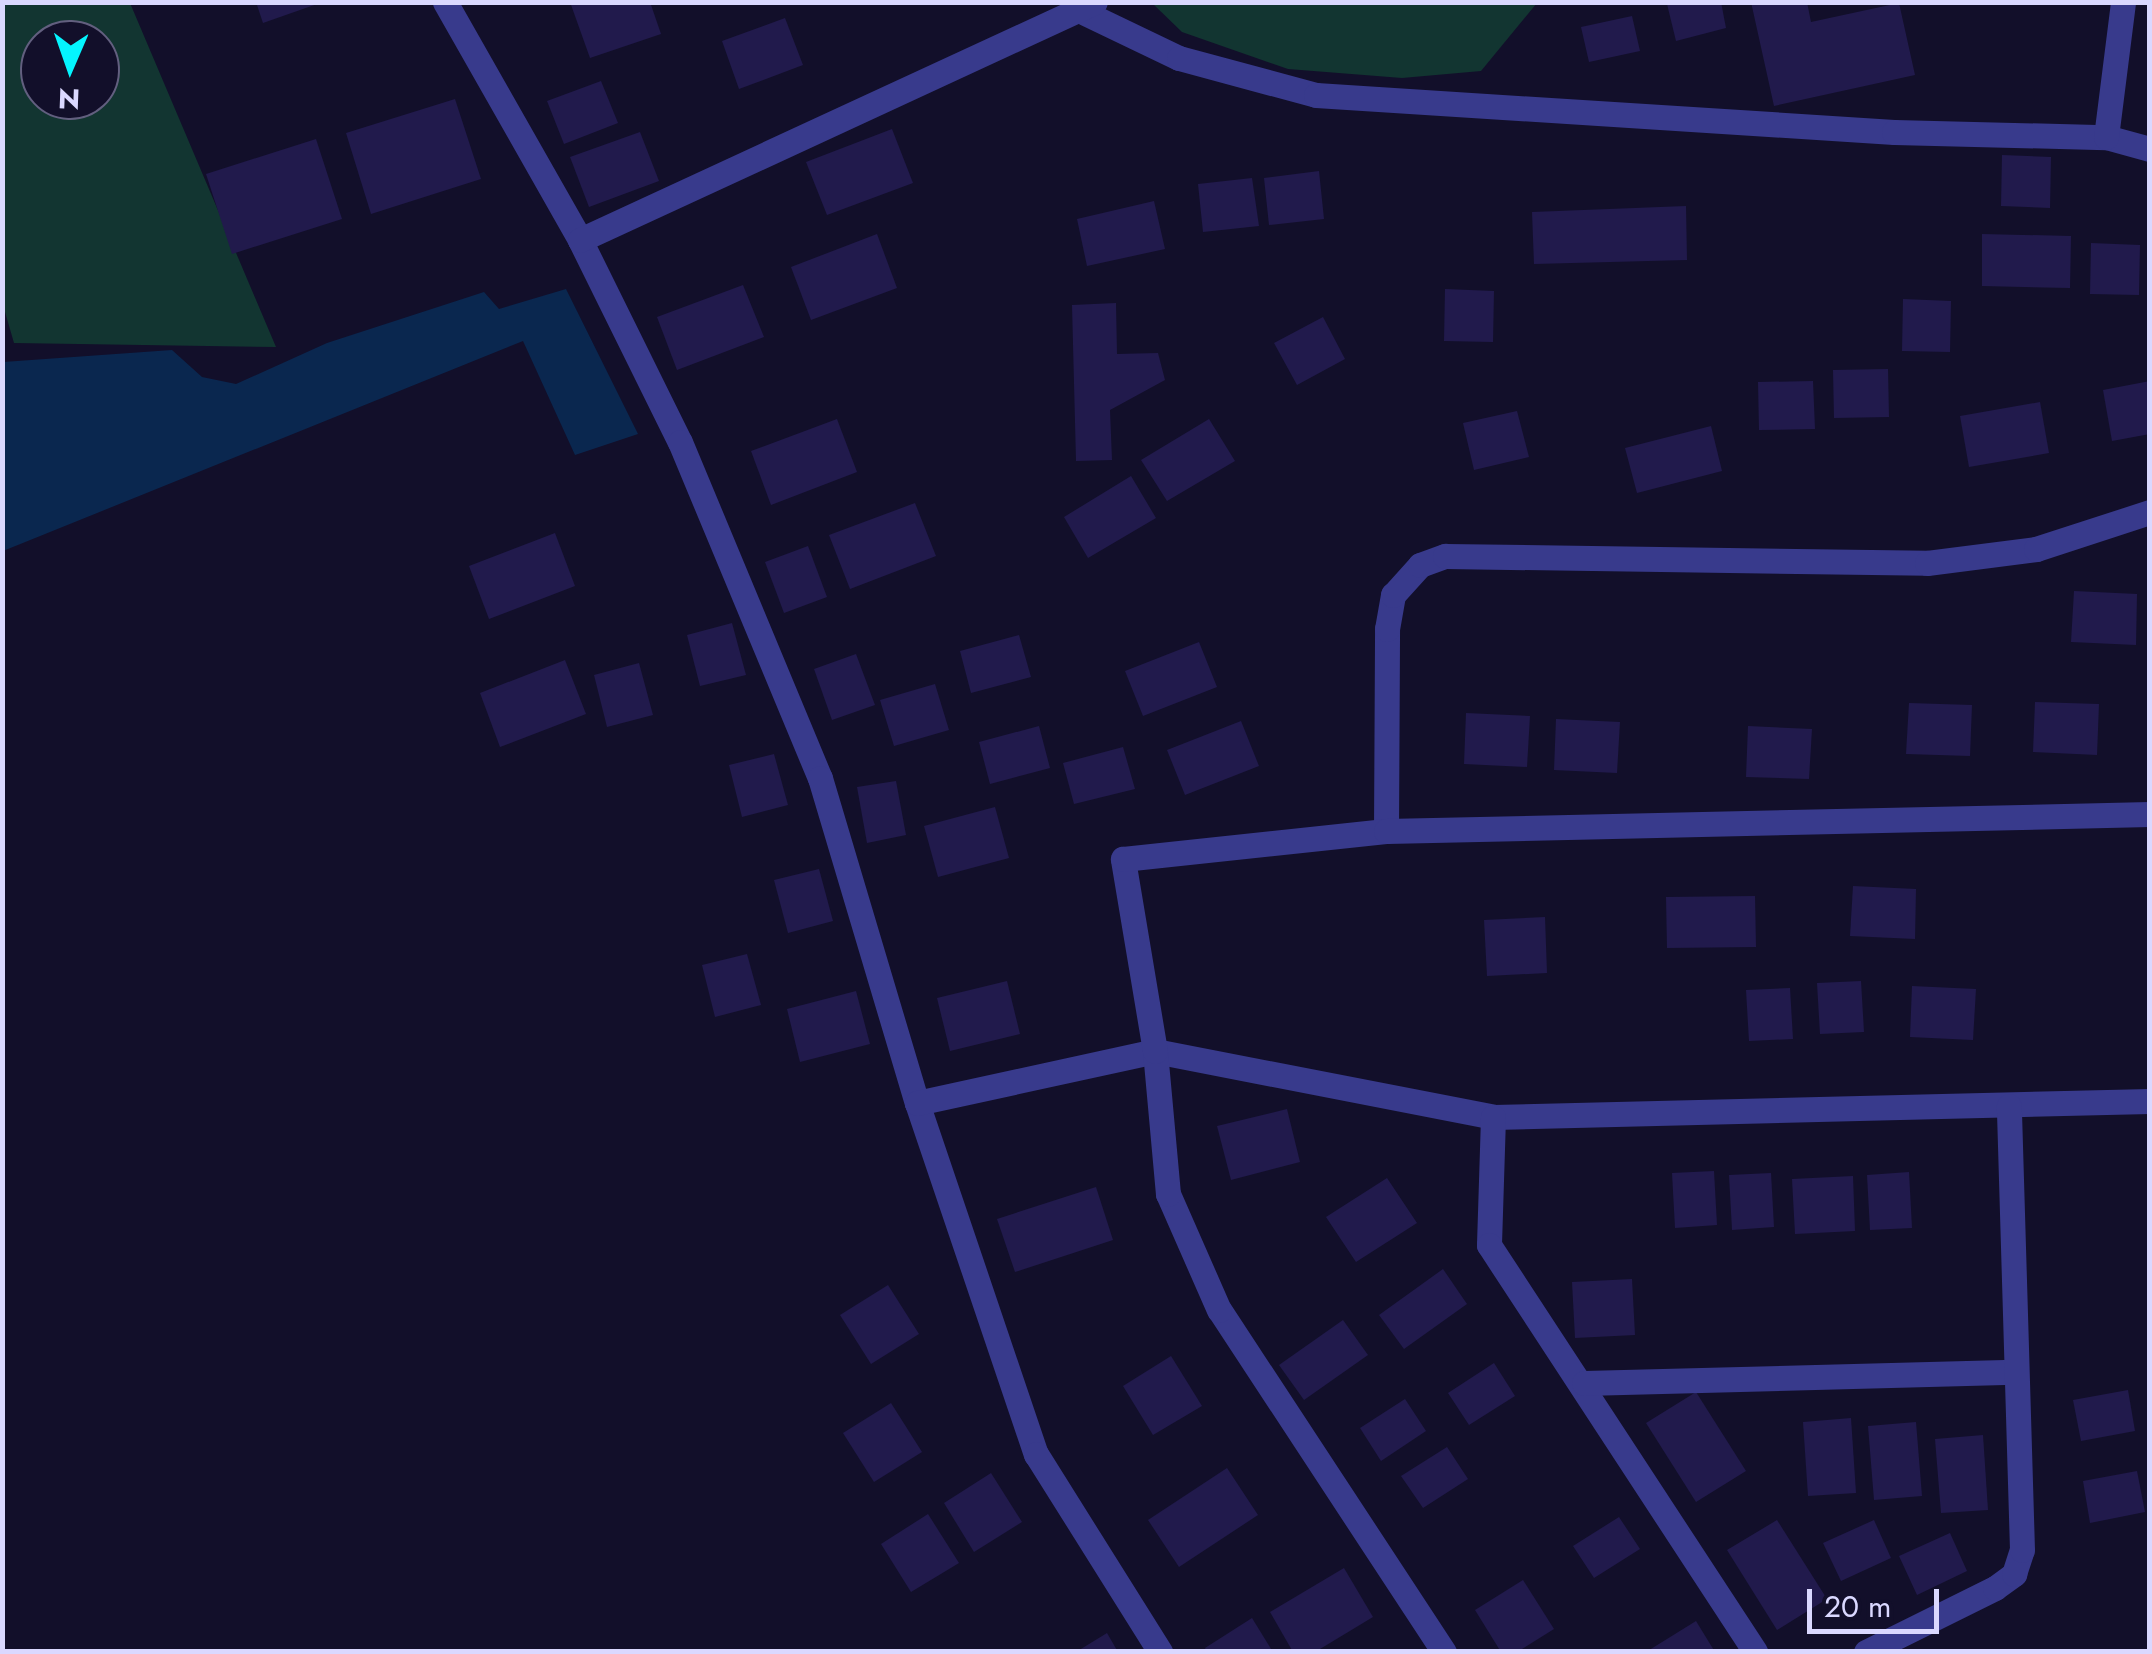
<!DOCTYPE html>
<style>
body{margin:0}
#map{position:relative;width:2152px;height:1654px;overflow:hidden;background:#120f2a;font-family:Jost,sans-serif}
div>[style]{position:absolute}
.green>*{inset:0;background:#123531}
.water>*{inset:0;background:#0a274f}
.building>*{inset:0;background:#211a4c}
.minor>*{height:25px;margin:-12.5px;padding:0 12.5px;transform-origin:12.5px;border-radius:12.5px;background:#383a8c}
span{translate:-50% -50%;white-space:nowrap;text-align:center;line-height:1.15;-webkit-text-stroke:10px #120f2a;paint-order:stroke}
.frame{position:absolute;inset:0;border:5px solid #dad8ff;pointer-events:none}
.north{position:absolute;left:20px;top:20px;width:100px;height:100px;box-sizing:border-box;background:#120f2a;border:2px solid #625f7f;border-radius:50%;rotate:182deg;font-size:28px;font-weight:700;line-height:40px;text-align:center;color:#dad8ff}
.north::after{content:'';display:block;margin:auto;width:35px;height:45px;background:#04f5ff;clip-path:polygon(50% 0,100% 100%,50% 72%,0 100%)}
.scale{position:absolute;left:1807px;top:1589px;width:132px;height:45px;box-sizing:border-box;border:5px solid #dad8ff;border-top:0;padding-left:12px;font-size:30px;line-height:35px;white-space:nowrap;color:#dad8ff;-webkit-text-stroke:8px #120f2a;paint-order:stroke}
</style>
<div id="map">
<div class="green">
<i style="clip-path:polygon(evenodd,3px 3px,130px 3px,276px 347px,14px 343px,3px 305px,3px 3px,40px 40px,100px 40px,100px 100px,40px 100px,40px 40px)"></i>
<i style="clip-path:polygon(1152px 3px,1537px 3px,1481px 71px,1402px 78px,1288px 69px,1182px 32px)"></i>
</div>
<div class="water">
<i style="clip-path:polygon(566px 289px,638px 434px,575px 455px,523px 341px,3px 551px,3px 362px,172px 350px,202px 377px,236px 384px,327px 343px,484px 292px,499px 309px)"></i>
</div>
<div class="building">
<i style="clip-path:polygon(256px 2px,320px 2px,320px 3px,263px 23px)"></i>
<i style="clip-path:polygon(570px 2px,650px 2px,661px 34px,590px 58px)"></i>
<i style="clip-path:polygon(1721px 2px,1726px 28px,1676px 41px,1667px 4px)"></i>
<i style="clip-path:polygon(1751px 2px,1807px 2px,1811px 22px,1899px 3px,1915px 75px,1774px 106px)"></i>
<i style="clip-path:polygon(1632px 16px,1640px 51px,1589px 62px,1581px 27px)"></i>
<i style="clip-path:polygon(785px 18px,803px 65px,739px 89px,722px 41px)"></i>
<i style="clip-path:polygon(601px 81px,618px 123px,564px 144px,547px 101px)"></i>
<i style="clip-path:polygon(455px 99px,481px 179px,371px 214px,346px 133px)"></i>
<i style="clip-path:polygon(892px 129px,913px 183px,827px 215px,806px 162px)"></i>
<i style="clip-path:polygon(640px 132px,659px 181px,589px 207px,570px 157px)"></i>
<i style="clip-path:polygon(316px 139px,342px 219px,232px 254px,206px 174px)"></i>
<i style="clip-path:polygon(2002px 155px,2051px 157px,2050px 208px,2001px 206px)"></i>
<i style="clip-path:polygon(1319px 171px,1324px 219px,1269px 225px,1264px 178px)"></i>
<i style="clip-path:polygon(1252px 178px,1259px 226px,1203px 232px,1198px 184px)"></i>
<i style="clip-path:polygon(1154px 201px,1165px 249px,1087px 266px,1077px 219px)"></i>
<i style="clip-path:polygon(1686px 206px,1687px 260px,1534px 264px,1532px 212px)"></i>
<i style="clip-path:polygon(877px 234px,897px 288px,811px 320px,791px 267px)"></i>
<i style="clip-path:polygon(1982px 234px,2071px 236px,2070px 288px,1982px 286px)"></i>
<i style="clip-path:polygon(2091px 243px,2140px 245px,2139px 295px,2090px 294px)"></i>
<i style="clip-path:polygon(743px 285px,764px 337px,677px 370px,657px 317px)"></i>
<i style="clip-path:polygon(1445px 289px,1494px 291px,1493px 342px,1444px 341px)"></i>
<i style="clip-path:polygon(1903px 299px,1951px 301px,1950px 352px,1902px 351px)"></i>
<i style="clip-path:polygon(1116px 303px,1117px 354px,1158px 353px,1165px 380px,1110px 410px,1112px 460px,1076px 461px,1072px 305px)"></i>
<i style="clip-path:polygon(1323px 317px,1345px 359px,1297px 385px,1274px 343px)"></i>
<i style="clip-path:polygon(1888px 369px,1889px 417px,1834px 418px,1833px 370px)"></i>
<i style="clip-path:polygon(1813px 381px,1815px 429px,1759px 430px,1758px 382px)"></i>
<i style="clip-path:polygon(2150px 381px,2150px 434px,2112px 441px,2103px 390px)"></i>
<i style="clip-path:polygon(2040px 402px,2049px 453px,1969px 467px,1960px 416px)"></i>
<i style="clip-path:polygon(1517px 411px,1529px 457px,1474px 470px,1463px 423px)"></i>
<i style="clip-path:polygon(837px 419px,857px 472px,771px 505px,751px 451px)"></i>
<i style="clip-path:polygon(1209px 419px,1235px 461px,1167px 501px,1141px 460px)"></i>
<i style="clip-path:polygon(1711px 426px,1722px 471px,1637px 493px,1625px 448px)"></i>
<i style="clip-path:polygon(1131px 476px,1156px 518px,1088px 558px,1064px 517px)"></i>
<i style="clip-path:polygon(915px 503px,936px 556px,850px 589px,829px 535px)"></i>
<i style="clip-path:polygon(555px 533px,575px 586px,489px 619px,469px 566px)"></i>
<i style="clip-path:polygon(808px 546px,827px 597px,784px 613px,765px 562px)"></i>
<i style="clip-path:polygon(2074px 591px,2137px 594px,2136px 645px,2071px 642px)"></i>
<i style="clip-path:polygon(732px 623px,746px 675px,700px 686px,687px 635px)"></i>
<i style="clip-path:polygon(1019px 635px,1031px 677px,971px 693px,960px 651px)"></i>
<i style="clip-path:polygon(1199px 642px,1217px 687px,1143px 716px,1125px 671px)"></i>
<i style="clip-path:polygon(856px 654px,875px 705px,832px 720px,814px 669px)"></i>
<i style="clip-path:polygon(565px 660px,586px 714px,500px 747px,480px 693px)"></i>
<i style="clip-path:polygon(639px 663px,653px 715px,607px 727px,594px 675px)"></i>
<i style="clip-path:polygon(935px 684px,949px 730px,894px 746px,880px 700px)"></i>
<i style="clip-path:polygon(2035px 702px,2099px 704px,2097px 755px,2033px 752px)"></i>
<i style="clip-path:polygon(1909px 703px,1972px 705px,1970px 756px,1906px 754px)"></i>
<i style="clip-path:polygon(1466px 713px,1530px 716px,1527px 767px,1464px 764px)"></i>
<i style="clip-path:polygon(1556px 719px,1620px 722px,1617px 773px,1554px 770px)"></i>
<i style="clip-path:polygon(1241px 721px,1259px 766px,1185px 795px,1167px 750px)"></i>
<i style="clip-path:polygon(1039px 726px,1050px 768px,990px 784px,979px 742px)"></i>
<i style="clip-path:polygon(1748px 726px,1812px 729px,1809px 779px,1746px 777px)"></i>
<i style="clip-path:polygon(1123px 747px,1135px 789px,1074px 804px,1063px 763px)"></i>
<i style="clip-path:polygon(774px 754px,788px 805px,742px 817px,729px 765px)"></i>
<i style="clip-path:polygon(896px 781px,906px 835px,867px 843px,857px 787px)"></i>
<i style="clip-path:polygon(995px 807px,1009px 858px,938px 877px,924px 826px)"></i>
<i style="clip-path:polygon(819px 869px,833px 921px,788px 933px,774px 880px)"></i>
<i style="clip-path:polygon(1853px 886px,1916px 889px,1915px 939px,1850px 936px)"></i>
<i style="clip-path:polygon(1755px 896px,1756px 947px,1667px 948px,1666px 897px)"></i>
<i style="clip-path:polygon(1545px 917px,1547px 973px,1487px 976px,1484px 920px)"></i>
<i style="clip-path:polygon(747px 954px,761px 1005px,715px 1017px,702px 965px)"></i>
<i style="clip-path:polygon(1007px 981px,1020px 1034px,950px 1051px,937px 998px)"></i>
<i style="clip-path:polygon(1861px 981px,1864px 1032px,1820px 1034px,1817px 983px)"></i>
<i style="clip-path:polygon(1912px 986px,1976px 989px,1973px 1040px,1910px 1037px)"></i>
<i style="clip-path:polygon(1790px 988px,1793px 1039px,1749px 1041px,1746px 990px)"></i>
<i style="clip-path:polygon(856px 991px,870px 1044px,800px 1062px,787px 1009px)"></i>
<i style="clip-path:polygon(1287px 1109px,1300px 1162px,1231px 1180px,1217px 1126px)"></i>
<i style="clip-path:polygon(1714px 1171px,1717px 1225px,1675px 1228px,1672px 1173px)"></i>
<i style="clip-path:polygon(1909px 1172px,1912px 1228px,1870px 1230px,1867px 1175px)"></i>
<i style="clip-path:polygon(1771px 1173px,1774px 1227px,1732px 1230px,1729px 1175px)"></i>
<i style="clip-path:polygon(1853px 1176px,1855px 1231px,1795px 1234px,1792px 1179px)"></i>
<i style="clip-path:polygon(1387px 1178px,1417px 1223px,1356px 1262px,1326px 1217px)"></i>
<i style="clip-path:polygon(1096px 1187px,1113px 1240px,1015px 1272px,997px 1219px)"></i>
<i style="clip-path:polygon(1443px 1269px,1467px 1304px,1404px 1349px,1379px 1315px)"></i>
<i style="clip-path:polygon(1632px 1279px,1635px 1335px,1575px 1338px,1572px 1282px)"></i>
<i style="clip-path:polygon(888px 1285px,919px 1334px,871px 1364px,840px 1315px)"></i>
<i style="clip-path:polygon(1343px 1320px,1368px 1355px,1304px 1400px,1279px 1365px)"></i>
<i style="clip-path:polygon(1171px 1356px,1202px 1406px,1153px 1435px,1123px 1386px)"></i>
<i style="clip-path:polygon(1494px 1363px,1515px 1396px,1469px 1425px,1448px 1393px)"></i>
<i style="clip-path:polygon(2128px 1390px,2135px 1431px,2081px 1441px,2073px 1400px)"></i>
<i style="clip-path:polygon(1696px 1392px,1746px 1471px,1696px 1502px,1646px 1423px)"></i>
<i style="clip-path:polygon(1405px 1399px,1426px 1431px,1381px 1461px,1360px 1428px)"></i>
<i style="clip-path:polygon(891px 1403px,922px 1452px,874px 1482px,843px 1433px)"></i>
<i style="clip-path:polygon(1851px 1418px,1856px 1493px,1808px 1496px,1803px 1422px)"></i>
<i style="clip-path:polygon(1916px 1422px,1922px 1496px,1874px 1500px,1868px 1426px)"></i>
<i style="clip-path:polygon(1983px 1435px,1988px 1510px,1941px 1513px,1935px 1439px)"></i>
<i style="clip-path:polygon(1447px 1447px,1468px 1479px,1423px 1508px,1401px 1476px)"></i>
<i style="clip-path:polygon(1227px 1468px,1258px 1515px,1179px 1567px,1148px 1520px)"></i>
<i style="clip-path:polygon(2137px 1471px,2145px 1512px,2090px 1523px,2083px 1481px)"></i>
<i style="clip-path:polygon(991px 1473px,1022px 1522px,974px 1552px,944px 1503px)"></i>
<i style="clip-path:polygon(928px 1514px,959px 1563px,911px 1592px,881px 1544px)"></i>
<i style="clip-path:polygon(1619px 1517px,1640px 1549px,1594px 1578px,1573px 1546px)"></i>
<i style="clip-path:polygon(1777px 1520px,1827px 1599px,1777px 1630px,1727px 1550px)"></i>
<i style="clip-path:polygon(1874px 1520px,1891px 1558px,1841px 1581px,1823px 1543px)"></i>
<i style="clip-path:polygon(1950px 1533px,1967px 1571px,1917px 1595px,1899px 1556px)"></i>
<i style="clip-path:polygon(1344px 1568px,1373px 1617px,1315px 1652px,1293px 1652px,1270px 1612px)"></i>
<i style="clip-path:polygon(1523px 1580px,1554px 1629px,1517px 1652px,1501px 1652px,1475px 1610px)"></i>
<i style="clip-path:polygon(1252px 1618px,1273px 1652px,1207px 1652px,1205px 1648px)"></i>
<i style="clip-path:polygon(1696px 1621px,1715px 1652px,1646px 1652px)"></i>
<i style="clip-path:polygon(1107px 1633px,1118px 1652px,1076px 1652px)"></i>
</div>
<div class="minor">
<i style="left:445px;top:2px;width:274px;rotate:60.4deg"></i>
<i style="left:580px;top:240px;width:225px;rotate:63.7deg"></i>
<i style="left:680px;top:442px;width:364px;rotate:67.4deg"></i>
<i style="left:820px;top:778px;width:339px;rotate:73.4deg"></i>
<i style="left:917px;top:1103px;width:371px;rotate:71.3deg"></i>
<i style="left:1036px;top:1454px;width:234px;rotate:57.9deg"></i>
<i style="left:1085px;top:13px;width:104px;rotate:25.6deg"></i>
<i style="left:1179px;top:58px;width:142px;rotate:15.1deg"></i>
<i style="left:1316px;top:95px;width:579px;rotate:3.66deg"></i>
<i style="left:1894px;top:132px;width:212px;rotate:1.4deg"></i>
<i style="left:2106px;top:137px;width:46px;rotate:15.3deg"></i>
<i style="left:2106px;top:137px;width:136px;rotate:-82.8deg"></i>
<i style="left:580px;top:240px;width:567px;rotate:-24.8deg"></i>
<i style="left:1386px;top:831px;width:202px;rotate:-89.7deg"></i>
<i style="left:1387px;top:629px;width:35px;rotate:-80deg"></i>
<i style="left:1393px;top:595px;width:40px;rotate:-48deg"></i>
<i style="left:1420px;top:565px;width:27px;rotate:-20deg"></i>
<i style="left:1445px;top:556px;width:482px;rotate:0.8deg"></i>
<i style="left:1927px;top:563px;width:110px;rotate:-7.3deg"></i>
<i style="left:2036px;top:549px;width:120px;rotate:-18deg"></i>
<i style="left:917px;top:1103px;width:244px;rotate:-12.3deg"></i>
<i style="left:1155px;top:1051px;width:344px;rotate:11deg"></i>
<i style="left:1493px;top:1117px;width:657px;rotate:-1.4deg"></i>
<i style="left:1493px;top:1117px;width:128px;rotate:91.8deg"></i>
<i style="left:1489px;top:1245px;width:486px;rotate:56.8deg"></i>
<i style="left:1584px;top:1383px;width:430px;rotate:-1.5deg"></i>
<i style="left:1444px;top:1652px;width:409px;rotate:-123.3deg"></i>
<i style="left:1219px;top:1310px;width:127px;rotate:-113.7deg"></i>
<i style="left:1168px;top:1194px;width:144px;rotate:-95.2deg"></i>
<i style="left:1155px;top:1051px;width:195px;rotate:-99.5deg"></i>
<i style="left:1123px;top:859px;width:264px;rotate:-6.1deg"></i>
<i style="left:1386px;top:831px;width:764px;rotate:-1.27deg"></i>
<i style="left:1866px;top:1652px;width:144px;rotate:-26.4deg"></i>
<i style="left:1995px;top:1588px;width:24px;rotate:-36deg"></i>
<i style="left:2014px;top:1574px;width:25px;rotate:-72deg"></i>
<i style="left:2022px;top:1550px;width:444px;rotate:-91.7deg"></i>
</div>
<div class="frame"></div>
<div class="north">N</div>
<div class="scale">20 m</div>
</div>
